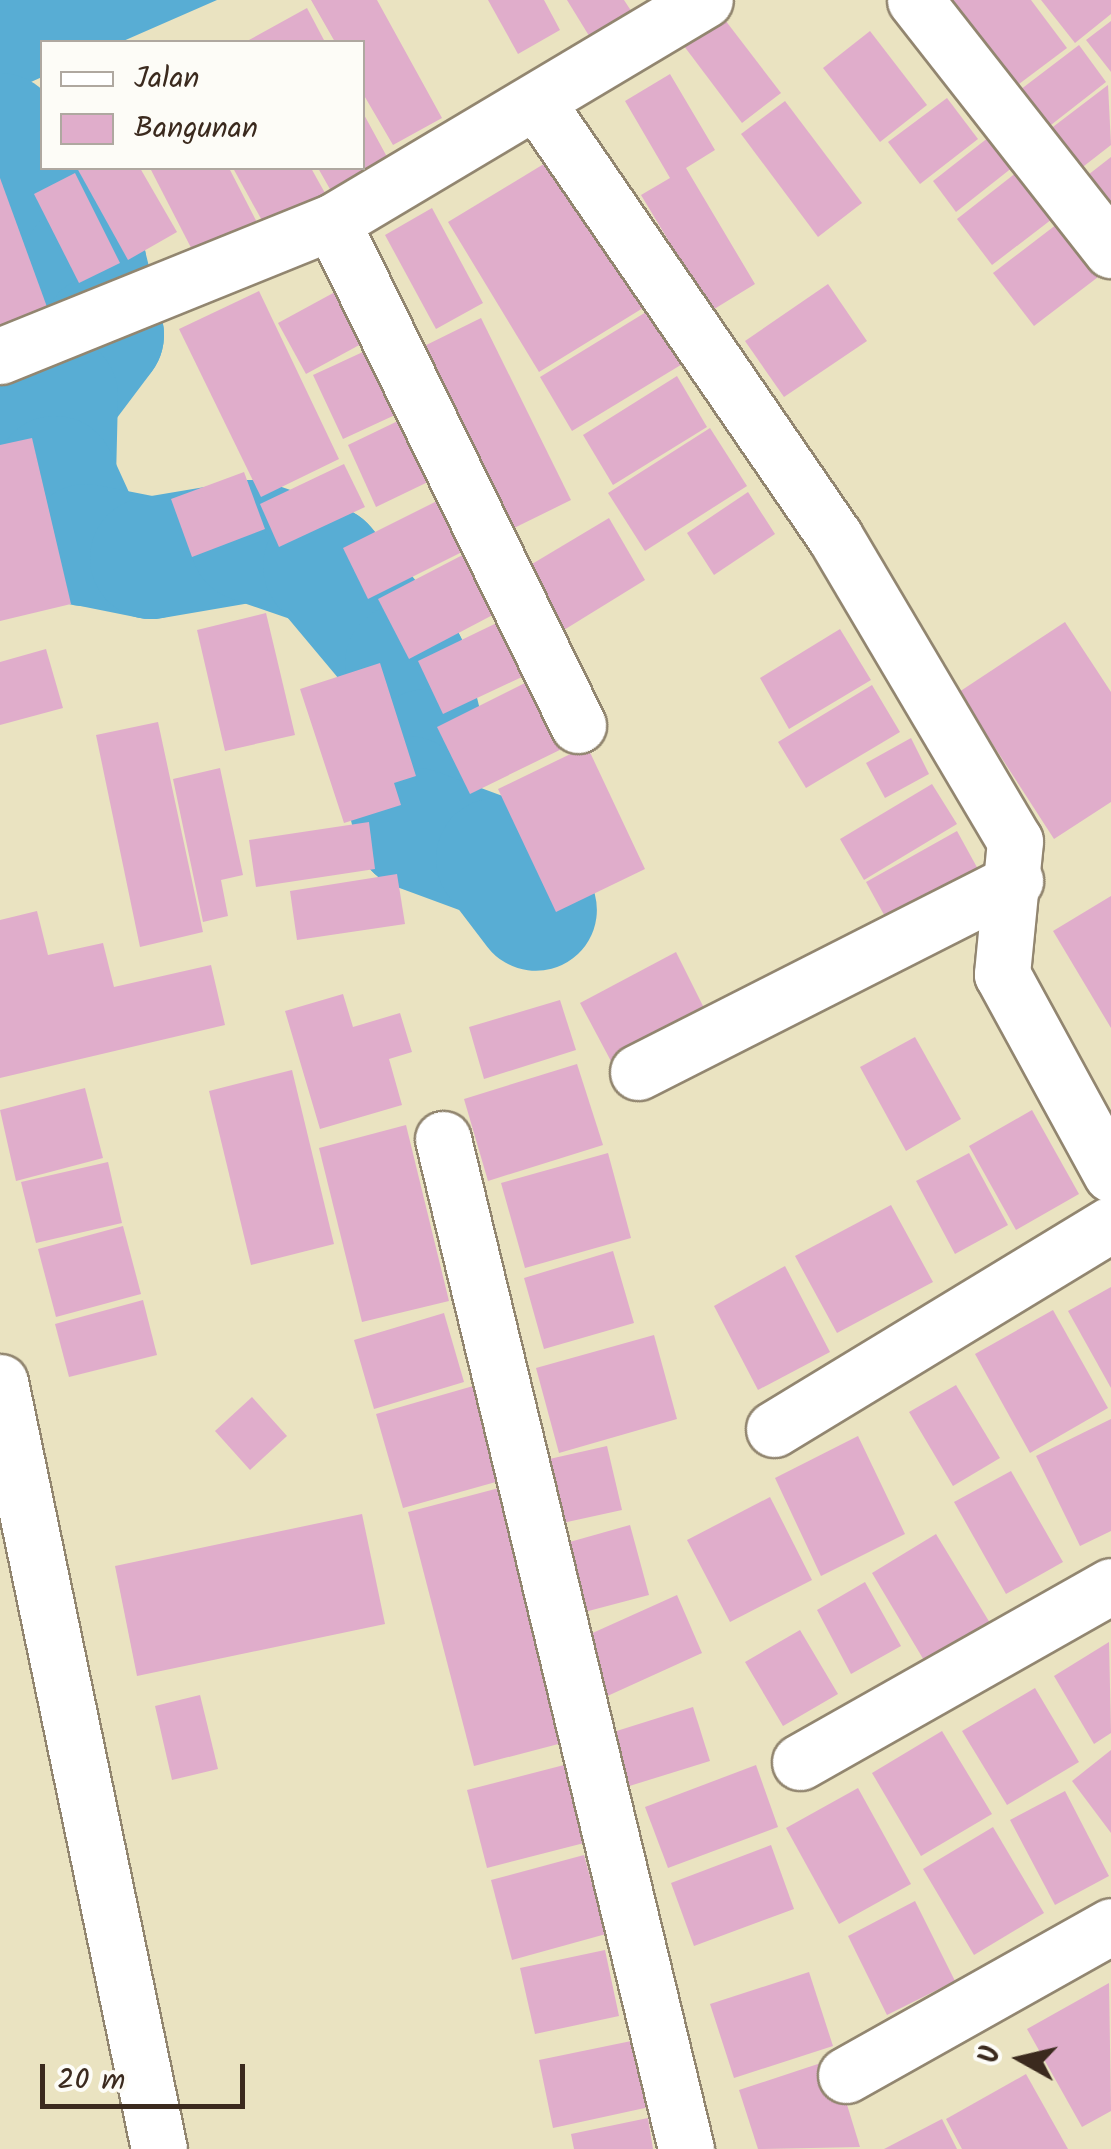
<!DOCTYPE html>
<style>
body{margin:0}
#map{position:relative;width:1111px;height:2149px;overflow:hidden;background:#eae3c1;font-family:Kalam,sans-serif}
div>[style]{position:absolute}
.water>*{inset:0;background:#58add4}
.river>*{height:122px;margin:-61px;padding:0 61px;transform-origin:61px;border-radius:61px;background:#58add4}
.building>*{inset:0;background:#e0adcb}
.roads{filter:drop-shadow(2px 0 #928670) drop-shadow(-2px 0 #928670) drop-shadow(0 2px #928670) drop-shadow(0 -2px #928670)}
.minor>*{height:55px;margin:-27.5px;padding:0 27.5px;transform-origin:27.5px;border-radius:27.5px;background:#fff}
span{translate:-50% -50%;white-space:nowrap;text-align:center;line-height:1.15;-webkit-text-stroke:8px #fdfcf7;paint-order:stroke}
.legend{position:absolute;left:40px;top:40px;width:325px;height:130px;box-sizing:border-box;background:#fdfcf7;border:2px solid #afa8a0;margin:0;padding:12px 18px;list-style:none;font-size:30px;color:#3b2a1e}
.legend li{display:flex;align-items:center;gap:20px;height:50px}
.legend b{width:50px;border:2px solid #afa8a0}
.north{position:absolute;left:971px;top:2009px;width:100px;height:100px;-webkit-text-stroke:8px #fdfcf7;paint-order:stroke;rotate:278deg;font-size:28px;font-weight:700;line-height:40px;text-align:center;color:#3b2a1e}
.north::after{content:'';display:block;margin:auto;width:35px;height:45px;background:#3b2a1e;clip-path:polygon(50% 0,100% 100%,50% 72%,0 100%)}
.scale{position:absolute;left:40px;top:2064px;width:205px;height:45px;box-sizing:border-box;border:5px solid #3b2a1e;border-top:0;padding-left:12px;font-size:30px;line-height:35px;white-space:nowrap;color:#3b2a1e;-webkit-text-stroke:8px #fdfcf7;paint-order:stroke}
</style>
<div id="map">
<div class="water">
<i style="clip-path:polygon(0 0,217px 0,121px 42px,42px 42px,42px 77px,0 96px)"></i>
</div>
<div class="river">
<i style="left:0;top:134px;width:154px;rotate:56.4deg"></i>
<i style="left:85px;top:262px;width:75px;rotate:76.1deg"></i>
<i style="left:103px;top:335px;width:76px;rotate:127deg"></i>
<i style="left:57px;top:396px;width:81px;rotate:91.4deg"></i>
<i style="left:55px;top:477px;width:75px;rotate:65.5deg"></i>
<i style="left:86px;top:545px;width:66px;rotate:11.3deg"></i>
<i style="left:151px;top:558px;width:101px;rotate:-9.6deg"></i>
<i style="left:251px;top:541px;width:77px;rotate:18.9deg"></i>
<i style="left:324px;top:566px;width:128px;rotate:50.1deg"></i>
<i style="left:406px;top:664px;width:89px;rotate:76.3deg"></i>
<i style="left:427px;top:750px;width:51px;rotate:112deg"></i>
<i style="left:408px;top:797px;width:33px;rotate:76deg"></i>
<i style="left:416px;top:829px;width:86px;rotate:20.3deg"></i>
<i style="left:497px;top:859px;width:64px;rotate:52.6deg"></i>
</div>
<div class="building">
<i style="clip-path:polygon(311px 0,377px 0,442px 118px,393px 145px,362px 92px,362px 42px,335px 42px)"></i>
<i style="clip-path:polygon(488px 0,544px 0,560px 30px,518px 54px)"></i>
<i style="clip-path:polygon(567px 0,624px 0,641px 26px,599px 52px)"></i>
<i style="clip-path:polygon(923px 0,1031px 0,1067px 48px,999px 99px)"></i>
<i style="clip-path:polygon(1041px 0,1111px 0,1111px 14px,1075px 43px)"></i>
<i style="clip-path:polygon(307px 8px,325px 42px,251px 42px,249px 40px)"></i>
<i style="clip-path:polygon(722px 16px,781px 93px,742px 123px,684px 46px)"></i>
<i style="clip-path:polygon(1111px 21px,1111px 72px,1086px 40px)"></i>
<i style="clip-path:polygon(870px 31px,927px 105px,880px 142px,823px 68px)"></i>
<i style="clip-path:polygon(1079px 45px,1106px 82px,1033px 139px,1004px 102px)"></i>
<i style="clip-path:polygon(670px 74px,715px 150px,686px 168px,755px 284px,711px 311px,641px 195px,670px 178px,625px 101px)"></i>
<i style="clip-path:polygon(1108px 85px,1111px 145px,1075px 173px,1045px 133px)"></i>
<i style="clip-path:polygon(947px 98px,978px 139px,920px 184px,888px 142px)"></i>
<i style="clip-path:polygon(785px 101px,862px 203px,818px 237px,741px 134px)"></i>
<i style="clip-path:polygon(362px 111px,392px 166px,335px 198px,318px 168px,362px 168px)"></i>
<i style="clip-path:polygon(989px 137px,1013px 167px,956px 212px,933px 181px)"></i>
<i style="clip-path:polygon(1111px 157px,1111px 216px,1079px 182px)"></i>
<i style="clip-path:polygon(552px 159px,643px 308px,539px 372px,448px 222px)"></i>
<i style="clip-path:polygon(77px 168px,140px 168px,177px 232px,128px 260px)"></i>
<i style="clip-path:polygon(150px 168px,229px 168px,265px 238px,203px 271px)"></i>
<i style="clip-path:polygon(233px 168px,311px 168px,330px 202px,270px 235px)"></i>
<i style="clip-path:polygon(1021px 169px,1056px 216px,992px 265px,957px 219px)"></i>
<i style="clip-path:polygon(75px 173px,120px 263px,79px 283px,34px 194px)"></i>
<i style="clip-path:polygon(0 178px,47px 307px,0 325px)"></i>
<i style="clip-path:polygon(432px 208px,483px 303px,436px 329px,385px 235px)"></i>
<i style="clip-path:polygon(1061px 221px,1102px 274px,1034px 326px,993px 273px)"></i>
<i style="clip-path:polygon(828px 284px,867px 341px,784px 397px,745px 341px)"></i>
<i style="clip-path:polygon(259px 291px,339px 459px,261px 497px,179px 329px)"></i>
<i style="clip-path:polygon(335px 292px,363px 343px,306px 374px,278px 323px)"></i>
<i style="clip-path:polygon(651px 309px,684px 363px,572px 431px,540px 377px)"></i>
<i style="clip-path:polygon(481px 318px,571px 500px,492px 539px,402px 357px)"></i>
<i style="clip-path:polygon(365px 351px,395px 415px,343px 439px,313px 375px)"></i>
<i style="clip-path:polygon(677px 376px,707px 427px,613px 485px,583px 435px)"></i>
<i style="clip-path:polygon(402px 419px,430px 481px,376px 507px,348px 445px)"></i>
<i style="clip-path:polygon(710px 428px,747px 486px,645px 551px,608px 493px)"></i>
<i style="clip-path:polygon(32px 438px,71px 604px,0 621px,0 445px)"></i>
<i style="clip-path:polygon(344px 464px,365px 507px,279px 547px,260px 504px)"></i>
<i style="clip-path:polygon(244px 472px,265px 529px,192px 557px,171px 499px)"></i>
<i style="clip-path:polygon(748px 492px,775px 534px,714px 575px,687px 533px)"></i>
<i style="clip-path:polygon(449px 495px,474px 546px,368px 599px,343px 548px)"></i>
<i style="clip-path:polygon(609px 518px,645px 580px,559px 633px,522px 570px)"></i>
<i style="clip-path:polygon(476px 548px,506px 608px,409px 659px,378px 599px)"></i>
<i style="clip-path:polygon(266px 613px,295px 735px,225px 751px,197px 630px)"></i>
<i style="clip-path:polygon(513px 615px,539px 669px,443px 714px,418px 661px)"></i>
<i style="clip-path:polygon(1065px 622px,1111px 692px,1111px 802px,1054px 839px,959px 692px)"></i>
<i style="clip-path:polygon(840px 629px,871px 680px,789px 729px,760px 678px)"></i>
<i style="clip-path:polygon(46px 649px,63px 708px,0 725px,0 662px)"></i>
<i style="clip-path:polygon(380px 663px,416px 776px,394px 783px,401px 805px,344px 823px,300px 689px)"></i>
<i style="clip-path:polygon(543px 674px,576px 742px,470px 794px,437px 727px)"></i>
<i style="clip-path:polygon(872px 685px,900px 732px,806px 788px,778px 742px)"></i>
<i style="clip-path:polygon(158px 722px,203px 932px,140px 947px,96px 735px)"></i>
<i style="clip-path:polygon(911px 738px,929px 774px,885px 798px,866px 763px)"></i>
<i style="clip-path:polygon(587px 746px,645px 869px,556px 912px,498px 789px)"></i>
<i style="clip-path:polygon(220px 768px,243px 875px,221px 880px,228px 916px,203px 922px,173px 779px)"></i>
<i style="clip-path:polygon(932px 784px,957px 824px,864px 880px,840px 839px)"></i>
<i style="clip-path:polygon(369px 822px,375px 869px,256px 887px,249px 840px)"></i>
<i style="clip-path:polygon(957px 831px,979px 871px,888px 922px,866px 882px)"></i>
<i style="clip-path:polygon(397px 874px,405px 924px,297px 940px,290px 891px)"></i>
<i style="clip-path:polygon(1111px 896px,1111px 1028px,1053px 931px)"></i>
<i style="clip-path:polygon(37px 911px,48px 955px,103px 943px,114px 987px,211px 965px,225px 1025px,0 1078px,0 920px)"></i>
<i style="clip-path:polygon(676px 952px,707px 1014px,612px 1063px,580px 1003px)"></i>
<i style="clip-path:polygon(343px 994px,353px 1027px,400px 1013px,412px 1052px,389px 1059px,402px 1105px,320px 1129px,285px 1011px)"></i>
<i style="clip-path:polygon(560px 1000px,576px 1050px,484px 1079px,469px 1027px)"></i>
<i style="clip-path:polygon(915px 1037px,961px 1119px,906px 1151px,860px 1067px)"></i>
<i style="clip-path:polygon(577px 1064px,603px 1145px,488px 1181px,464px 1099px)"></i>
<i style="clip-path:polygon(292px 1070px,334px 1244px,251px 1265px,209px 1091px)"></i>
<i style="clip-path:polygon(85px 1088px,103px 1158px,16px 1181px,0 1110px)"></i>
<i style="clip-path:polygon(1032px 1110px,1079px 1194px,1016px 1230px,969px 1146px)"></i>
<i style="clip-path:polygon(406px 1125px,449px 1301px,362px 1322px,319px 1148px)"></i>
<i style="clip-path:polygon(608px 1153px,631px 1238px,525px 1268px,501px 1183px)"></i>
<i style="clip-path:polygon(969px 1153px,1008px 1225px,955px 1254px,916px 1181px)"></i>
<i style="clip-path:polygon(108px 1162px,122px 1223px,36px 1243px,21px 1182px)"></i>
<i style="clip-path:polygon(891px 1205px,933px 1282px,837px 1333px,795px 1256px)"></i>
<i style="clip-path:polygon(123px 1226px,141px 1294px,56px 1317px,38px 1249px)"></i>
<i style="clip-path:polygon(613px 1251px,634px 1323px,544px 1349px,524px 1278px)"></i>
<i style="clip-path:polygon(785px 1266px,830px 1352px,758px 1390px,714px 1306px)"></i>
<i style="clip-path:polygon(1111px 1287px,1111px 1388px,1068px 1311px)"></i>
<i style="clip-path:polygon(143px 1300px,157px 1355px,69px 1377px,55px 1324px)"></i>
<i style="clip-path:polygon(1053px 1310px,1108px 1408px,1030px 1453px,975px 1354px)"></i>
<i style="clip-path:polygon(444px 1313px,464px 1382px,374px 1409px,354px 1340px)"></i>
<i style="clip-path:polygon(654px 1335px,677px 1419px,559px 1453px,536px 1368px)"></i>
<i style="clip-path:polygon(487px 1382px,514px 1477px,403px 1508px,376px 1414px)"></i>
<i style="clip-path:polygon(956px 1385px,1000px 1458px,953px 1486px,909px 1412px)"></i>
<i style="clip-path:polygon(252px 1397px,287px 1436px,250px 1470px,215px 1431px)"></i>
<i style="clip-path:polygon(1111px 1419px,1111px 1531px,1080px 1546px,1036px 1456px)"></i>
<i style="clip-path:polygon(858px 1436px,905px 1534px,821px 1576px,775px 1478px)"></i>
<i style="clip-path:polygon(607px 1446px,622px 1510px,558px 1524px,545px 1460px)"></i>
<i style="clip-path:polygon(1011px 1471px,1063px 1562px,1006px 1594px,954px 1502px)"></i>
<i style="clip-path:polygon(499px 1488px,566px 1742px,474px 1766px,408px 1512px)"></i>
<i style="clip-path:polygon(770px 1497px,812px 1580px,730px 1622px,687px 1540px)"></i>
<i style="clip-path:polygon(362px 1514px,385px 1624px,137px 1676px,115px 1566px)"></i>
<i style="clip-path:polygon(630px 1525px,649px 1595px,577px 1614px,559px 1545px)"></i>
<i style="clip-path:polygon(936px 1534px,990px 1623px,925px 1662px,872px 1573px)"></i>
<i style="clip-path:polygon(865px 1582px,901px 1646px,851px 1674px,817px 1610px)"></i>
<i style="clip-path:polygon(677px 1595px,702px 1653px,603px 1698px,577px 1640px)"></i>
<i style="clip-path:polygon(800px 1630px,838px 1694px,783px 1726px,745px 1662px)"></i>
<i style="clip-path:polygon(1109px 1642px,1111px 1733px,1094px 1744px,1054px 1676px)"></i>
<i style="clip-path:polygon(1035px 1688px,1079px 1762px,1007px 1805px,962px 1731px)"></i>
<i style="clip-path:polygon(200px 1695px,218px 1769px,172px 1780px,155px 1706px)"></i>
<i style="clip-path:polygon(693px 1707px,710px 1761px,623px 1788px,607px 1734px)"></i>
<i style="clip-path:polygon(942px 1731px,992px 1814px,921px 1856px,872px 1773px)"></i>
<i style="clip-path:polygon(1111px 1750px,1111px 1833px,1072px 1781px)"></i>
<i style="clip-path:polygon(568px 1764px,588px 1842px,487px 1868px,467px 1790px)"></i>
<i style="clip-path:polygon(756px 1765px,778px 1827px,668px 1868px,645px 1807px)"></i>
<i style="clip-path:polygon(858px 1788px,911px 1884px,839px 1924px,786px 1828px)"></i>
<i style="clip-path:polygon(1065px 1791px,1109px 1876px,1055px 1905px,1010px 1820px)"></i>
<i style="clip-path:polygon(993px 1827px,1044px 1913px,974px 1955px,923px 1869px)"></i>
<i style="clip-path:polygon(771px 1845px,794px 1909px,694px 1946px,671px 1883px)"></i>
<i style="clip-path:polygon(584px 1855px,606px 1934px,512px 1960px,491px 1880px)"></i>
<i style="clip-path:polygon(915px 1901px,955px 1981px,887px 2015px,848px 1936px)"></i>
<i style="clip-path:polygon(605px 1950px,619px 2016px,535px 2034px,520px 1968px)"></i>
<i style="clip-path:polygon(809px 1972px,833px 2046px,734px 2078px,710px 2004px)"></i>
<i style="clip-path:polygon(1109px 1983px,1111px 2111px,1082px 2127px,1027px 2029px)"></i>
<i style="clip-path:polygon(641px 2039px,654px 2106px,553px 2128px,539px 2060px)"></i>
<i style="clip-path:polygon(833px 2059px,860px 2147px,758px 2149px,739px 2090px)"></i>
<i style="clip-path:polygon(1026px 2074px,1068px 2149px,962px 2149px,946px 2119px)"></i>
<i style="clip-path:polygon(648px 2118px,653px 2149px,574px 2149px,571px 2134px)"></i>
<i style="clip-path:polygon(942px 2119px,957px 2149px,884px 2149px)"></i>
</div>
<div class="roads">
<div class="minor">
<i style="left:915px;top:0;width:318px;rotate:51.9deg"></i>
<i style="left:538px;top:104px;width:525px;rotate:55.55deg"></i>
<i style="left:835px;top:537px;width:353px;rotate:59.4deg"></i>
<i style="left:1015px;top:841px;width:134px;rotate:95.6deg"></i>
<i style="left:1002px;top:974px;width:228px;rotate:61.4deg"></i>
<i style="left:332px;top:222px;width:560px;rotate:63.94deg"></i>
<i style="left:0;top:356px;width:358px;rotate:-22deg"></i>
<i style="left:332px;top:222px;width:434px;rotate:-30.8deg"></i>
<i style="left:638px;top:1072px;width:423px;rotate:-26.9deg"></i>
<i style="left:443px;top:1139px;width:1039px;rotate:76.47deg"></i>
<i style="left:0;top:1382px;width:783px;rotate:78.29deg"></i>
<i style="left:774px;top:1429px;width:394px;rotate:-31.3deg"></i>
<i style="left:800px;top:1762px;width:357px;rotate:-29.5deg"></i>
<i style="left:846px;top:2075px;width:304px;rotate:-29.3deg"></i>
</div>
</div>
<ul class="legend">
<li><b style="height:12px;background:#fff"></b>Jalan</li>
<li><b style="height:28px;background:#e0adcb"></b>Bangunan</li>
</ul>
<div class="north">U</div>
<div class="scale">20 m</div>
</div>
